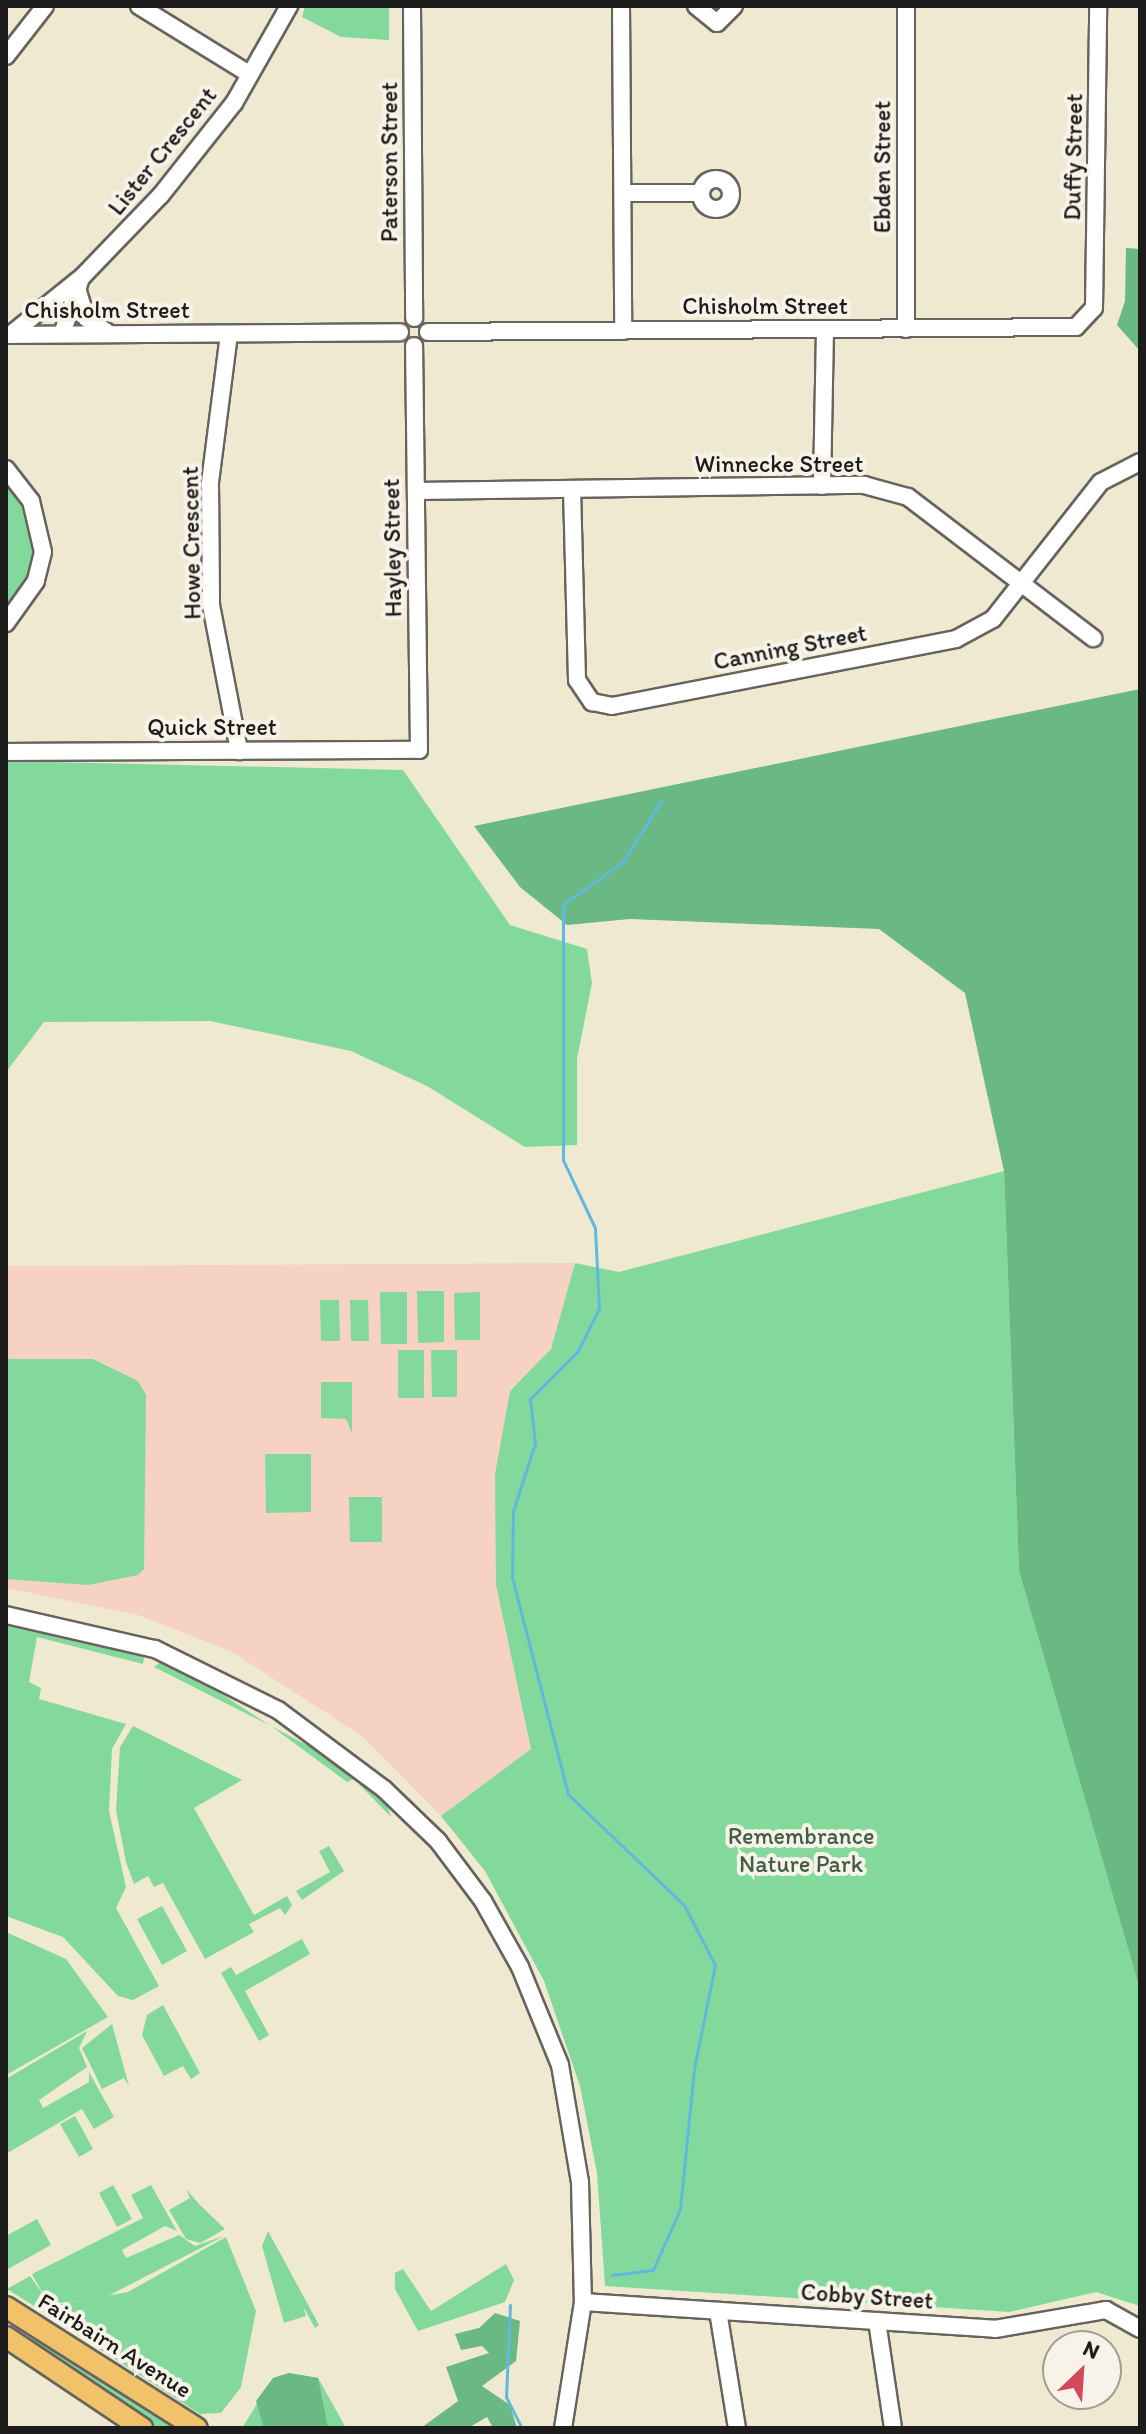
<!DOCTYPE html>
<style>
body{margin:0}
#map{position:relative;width:1146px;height:2434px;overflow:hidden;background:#f0e9d2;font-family:Itim,sans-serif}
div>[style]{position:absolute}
.built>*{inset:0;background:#f6d2c5}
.green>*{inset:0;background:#83d89b}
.forest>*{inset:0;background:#6ab883}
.stream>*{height:3px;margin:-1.5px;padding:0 1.5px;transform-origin:1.5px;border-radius:1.5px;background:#5fb9dc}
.roads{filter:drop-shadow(2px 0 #66645c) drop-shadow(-2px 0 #66645c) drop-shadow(0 2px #66645c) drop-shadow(0 -2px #66645c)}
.minor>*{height:16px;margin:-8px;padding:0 8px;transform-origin:8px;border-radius:8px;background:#fff}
.minor>.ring{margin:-8px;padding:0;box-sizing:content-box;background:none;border:16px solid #fff;border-radius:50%}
.major>*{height:20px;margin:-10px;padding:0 10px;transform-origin:10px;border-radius:10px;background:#f2c26a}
span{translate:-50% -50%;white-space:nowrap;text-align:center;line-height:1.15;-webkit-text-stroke:8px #f7f3e8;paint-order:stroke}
.street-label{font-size:24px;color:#1c1c1c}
.park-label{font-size:24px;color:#405e48}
.frame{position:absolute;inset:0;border:8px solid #1c1c1c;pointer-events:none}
.north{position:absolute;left:1042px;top:2330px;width:80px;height:80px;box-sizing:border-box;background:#f7f3e8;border:2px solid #9f9d96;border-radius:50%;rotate:25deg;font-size:22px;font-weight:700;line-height:32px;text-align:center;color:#1c1c1c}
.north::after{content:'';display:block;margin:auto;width:28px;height:36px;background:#d1495b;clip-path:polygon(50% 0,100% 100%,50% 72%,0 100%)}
</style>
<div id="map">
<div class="built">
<i style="clip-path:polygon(575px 1263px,551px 1349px,510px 1391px,496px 1585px,531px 1749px,441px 1816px,362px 1736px,232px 1652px,138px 1615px,6px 1588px,6px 1266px)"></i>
</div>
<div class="green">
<i style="clip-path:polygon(305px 6px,389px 6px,389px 40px,341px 37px,302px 17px)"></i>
<i style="clip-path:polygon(6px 478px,27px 502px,40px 551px,32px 581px,6px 615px)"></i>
<i style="clip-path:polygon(6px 761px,403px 770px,510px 925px,587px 949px,592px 983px,577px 1059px,577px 1145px,525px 1147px,427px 1086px,351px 1051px,210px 1021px,44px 1022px,6px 1072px)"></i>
<i style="clip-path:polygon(1004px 1171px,1019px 1571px,1140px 1990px,1140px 2306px,1096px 2292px,1009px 2312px,605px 2286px,597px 2173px,580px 2086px,544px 1981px,485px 1871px,441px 1816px,531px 1749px,496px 1585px,495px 1474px,510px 1391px,551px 1349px,575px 1263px,619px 1272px)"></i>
<i style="clip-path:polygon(417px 1291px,444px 1291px,444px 1342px,418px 1343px)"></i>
<i style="clip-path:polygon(380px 1292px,407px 1292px,407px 1344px,381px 1344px)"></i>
<i style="clip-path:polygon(480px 1292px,480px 1340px,455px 1340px,454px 1293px)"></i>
<i style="clip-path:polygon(320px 1300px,339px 1300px,340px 1341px,321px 1341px)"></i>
<i style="clip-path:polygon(350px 1300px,368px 1300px,369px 1341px,351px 1341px)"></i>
<i style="clip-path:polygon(398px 1350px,424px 1350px,424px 1398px,398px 1398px)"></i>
<i style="clip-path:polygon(431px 1350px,457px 1350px,457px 1397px,432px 1397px)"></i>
<i style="clip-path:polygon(6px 1359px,93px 1359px,138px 1381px,146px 1395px,144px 1569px,138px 1575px,88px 1585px,6px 1579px)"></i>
<i style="clip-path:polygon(321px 1382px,352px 1382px,352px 1433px,346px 1419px,321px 1418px)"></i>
<i style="clip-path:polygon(265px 1454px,311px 1454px,311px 1512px,266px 1513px)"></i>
<i style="clip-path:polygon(349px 1497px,382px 1497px,382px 1542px,350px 1542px)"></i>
<i style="clip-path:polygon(6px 1623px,144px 1657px,143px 1664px,37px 1637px,29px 1682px,41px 1688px,39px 1699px,126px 1724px,112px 1749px,109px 1811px,126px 1887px,116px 1908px,159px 1986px,133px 2000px,118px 1996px,63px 1937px,6px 1916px)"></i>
<i style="clip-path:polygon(162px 1661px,202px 1681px,269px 1725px,154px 1667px)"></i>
<i style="clip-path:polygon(133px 1726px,242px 1780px,194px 1808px,254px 1915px,287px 1896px,292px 1905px,285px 1915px,280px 1908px,249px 1924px,254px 1932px,205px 1959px,163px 1883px,154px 1887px,148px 1876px,134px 1884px,126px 1862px,116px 1810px,120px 1747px)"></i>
<i style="clip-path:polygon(271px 1726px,335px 1760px,388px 1807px,391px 1817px,354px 1779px,347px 1782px)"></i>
<i style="clip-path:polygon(329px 1846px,344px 1871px,302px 1900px,296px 1891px,330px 1872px,319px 1851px)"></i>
<i style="clip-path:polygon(162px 1906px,187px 1951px,162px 1965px,137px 1919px)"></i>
<i style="clip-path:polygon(6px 1932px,66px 1959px,108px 2017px,6px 2075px)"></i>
<i style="clip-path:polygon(302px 1939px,310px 1954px,245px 1991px,269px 2035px,259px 2041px,221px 1973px,231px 1967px,236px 1975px)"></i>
<i style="clip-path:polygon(163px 2005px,200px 2073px,191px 2079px,183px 2066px,164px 2076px,142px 2035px,147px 2015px)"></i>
<i style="clip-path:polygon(112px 2024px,129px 2086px,124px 2078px,102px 2089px,82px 2048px)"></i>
<i style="clip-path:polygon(87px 2031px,79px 2048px,87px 2067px,39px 2100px,43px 2108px,89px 2082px,89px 2072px,114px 2117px,94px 2129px,82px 2109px,6px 2154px,6px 2079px)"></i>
<i style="clip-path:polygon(75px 2116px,93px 2149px,79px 2157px,60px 2124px)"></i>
<i style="clip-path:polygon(113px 2185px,132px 2219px,117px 2227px,99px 2193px)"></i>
<i style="clip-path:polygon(151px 2185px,177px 2231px,165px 2226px,122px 2250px,126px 2258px,179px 2235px,195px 2246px,224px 2236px,104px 2298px,60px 2303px,42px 2292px,32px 2274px,143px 2218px,131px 2195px)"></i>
<i style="clip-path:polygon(186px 2189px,199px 2204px,225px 2229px,200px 2243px,186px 2239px,169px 2210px,190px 2198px)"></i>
<i style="clip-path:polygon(37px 2219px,51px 2245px,6px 2270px,6px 2236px)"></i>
<i style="clip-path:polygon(268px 2231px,319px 2325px,315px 2328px,303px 2306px,306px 2316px,284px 2323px,262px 2246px)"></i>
<i style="clip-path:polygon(226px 2237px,256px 2311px,241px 2387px,221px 2413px,200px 2414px,48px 2316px,55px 2305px,128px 2292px)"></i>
<i style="clip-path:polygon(506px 2264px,514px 2280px,505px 2302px,418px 2331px,395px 2289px,395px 2273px,403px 2269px,431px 2311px)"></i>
<i style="clip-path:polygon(30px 2276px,48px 2301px,42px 2311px,7px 2289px)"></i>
<i style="clip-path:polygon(36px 2335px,180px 2428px,152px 2428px,78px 2382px,28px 2347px)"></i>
<i style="clip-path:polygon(289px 2373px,318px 2378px,346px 2428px,242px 2428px,273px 2378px)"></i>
</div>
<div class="forest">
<i style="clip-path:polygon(1126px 248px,1140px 249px,1140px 351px,1117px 325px,1125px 301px)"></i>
<i style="clip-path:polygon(1140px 689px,1140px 1990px,1019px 1571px,1004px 1171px,965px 993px,879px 929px,630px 919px,567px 925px,520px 887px,474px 826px)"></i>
<i style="clip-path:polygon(495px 2313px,520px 2321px,516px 2361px,482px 2386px,510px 2405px,517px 2428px,493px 2428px,487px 2417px,468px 2428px,421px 2428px,458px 2401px,446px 2367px,489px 2353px,482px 2346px,461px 2350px,455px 2334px,479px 2328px)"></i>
<i style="clip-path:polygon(289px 2373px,318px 2378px,328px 2428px,264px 2428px,256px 2401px,273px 2378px)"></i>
</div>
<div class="stream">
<i style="left:612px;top:2275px;width:41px;rotate:-7deg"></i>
<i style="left:653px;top:2270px;width:67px;rotate:-66.1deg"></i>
<i style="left:680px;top:2209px;width:141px;rotate:-84.3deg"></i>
<i style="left:694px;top:2069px;width:106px;rotate:-78.6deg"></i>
<i style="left:715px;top:1965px;width:68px;rotate:-117.3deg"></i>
<i style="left:684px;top:1905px;width:161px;rotate:-136.3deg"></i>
<i style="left:568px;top:1794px;width:224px;rotate:-104.5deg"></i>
<i style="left:512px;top:1577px;width:66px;rotate:-89.1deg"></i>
<i style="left:513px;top:1511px;width:71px;rotate:-72.1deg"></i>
<i style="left:535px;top:1443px;width:44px;rotate:-96.5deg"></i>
<i style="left:530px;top:1399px;width:68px;rotate:-45deg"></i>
<i style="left:578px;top:1351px;width:48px;rotate:-64deg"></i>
<i style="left:599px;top:1308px;width:80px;rotate:-92.9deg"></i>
<i style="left:595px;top:1228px;width:75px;rotate:-115.2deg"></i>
<i style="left:563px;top:1160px;width:256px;rotate:-90deg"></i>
<i style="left:563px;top:904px;width:73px;rotate:-35deg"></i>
<i style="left:623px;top:862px;width:72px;rotate:-58.1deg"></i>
<i style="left:510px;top:2305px;width:92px;rotate:92.5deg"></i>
<i style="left:506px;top:2397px;width:35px;rotate:63deg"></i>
</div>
<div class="roads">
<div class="minor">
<i style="left:139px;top:6px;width:129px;rotate:31.7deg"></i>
<i style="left:412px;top:6px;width:312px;rotate:89.6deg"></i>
<i style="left:621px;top:6px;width:325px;rotate:89.6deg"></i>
<i style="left:696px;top:6px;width:27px;rotate:39deg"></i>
<i style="left:717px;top:23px;width:24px;rotate:-45deg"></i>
<i style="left:6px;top:56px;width:63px;rotate:-52deg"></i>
<i class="ring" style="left:701px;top:179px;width:14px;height:14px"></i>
<i style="left:623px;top:193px;width:78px"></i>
<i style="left:77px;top:288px;width:31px;rotate:73deg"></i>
<i style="left:86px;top:318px;width:25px;rotate:34deg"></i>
<i style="left:906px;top:329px;width:323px;rotate:-90deg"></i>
<i style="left:428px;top:332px;width:648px;rotate:-0.44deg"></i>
<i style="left:1076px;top:327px;width:26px;rotate:-47deg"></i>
<i style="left:1094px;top:308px;width:302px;rotate:-89.2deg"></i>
<i style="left:62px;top:334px;width:56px;rotate:-71.2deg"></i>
<i style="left:229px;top:334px;width:149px;rotate:97.3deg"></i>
<i style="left:210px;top:482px;width:123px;rotate:89.5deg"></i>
<i style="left:211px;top:605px;width:149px;rotate:79.1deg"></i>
<i style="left:8px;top:335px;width:392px;rotate:-0.4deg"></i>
<i style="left:10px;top:335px;width:94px;rotate:-38.9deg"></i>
<i style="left:83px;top:276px;width:112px;rotate:-46.1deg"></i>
<i style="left:161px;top:195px;width:117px;rotate:-51.6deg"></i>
<i style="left:234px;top:103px;width:112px;rotate:-60.4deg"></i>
<i style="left:6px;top:469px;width:41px;rotate:52deg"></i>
<i style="left:31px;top:501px;width:52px;rotate:76.8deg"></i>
<i style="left:43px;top:552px;width:30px;rotate:104deg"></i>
<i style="left:36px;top:581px;width:52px;rotate:125.5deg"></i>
<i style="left:822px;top:486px;width:157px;rotate:-88.9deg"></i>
<i style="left:572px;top:489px;width:191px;rotate:88.5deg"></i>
<i style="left:577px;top:680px;width:27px;rotate:56deg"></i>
<i style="left:592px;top:702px;width:20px;rotate:11deg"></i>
<i style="left:612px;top:706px;width:350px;rotate:-11deg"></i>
<i style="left:956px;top:639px;width:42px;rotate:-28.4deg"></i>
<i style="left:993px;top:619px;width:174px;rotate:-51.8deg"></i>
<i style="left:1101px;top:482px;width:44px;rotate:-27.1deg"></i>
<i style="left:416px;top:491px;width:448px;rotate:-0.8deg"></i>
<i style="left:864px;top:485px;width:46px;rotate:15.3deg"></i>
<i style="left:908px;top:497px;width:233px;rotate:37.3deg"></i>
<i style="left:6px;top:752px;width:413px;rotate:-0.3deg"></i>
<i style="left:419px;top:750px;width:404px;rotate:-90.7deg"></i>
<i style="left:6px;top:1615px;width:153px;rotate:12.9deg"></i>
<i style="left:155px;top:1649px;width:137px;rotate:26.4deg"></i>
<i style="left:278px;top:1710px;width:132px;rotate:36.7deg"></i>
<i style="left:384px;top:1789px;width:75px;rotate:43.9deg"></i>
<i style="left:438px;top:1841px;width:75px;rotate:53.1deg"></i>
<i style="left:483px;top:1901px;width:76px;rotate:60.7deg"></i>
<i style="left:520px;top:1967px;width:106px;rotate:67.8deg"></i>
<i style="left:560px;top:2065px;width:119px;rotate:80.3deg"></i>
<i style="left:580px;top:2182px;width:120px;rotate:88.6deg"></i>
<i style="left:583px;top:2302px;width:128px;rotate:99deg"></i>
<i style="left:583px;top:2302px;width:413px;rotate:3.7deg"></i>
<i style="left:995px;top:2329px;width:113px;rotate:-9.7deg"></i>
<i style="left:1106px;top:2310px;width:39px;rotate:29deg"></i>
<i style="left:718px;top:2311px;width:119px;rotate:80.8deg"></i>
<i style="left:877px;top:2321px;width:108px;rotate:81.5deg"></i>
</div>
<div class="major">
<i style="left:6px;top:2307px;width:226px;rotate:32.4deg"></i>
<i style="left:6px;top:2337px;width:164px;rotate:33.8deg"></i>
</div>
</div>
<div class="street-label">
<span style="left:162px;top:151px;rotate:-51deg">Lister Crescent</span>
<span style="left:1073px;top:157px;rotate:-89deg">Duffy Street</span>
<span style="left:389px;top:162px;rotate:-90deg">Paterson Street</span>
<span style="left:882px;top:167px;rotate:-90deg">Ebden Street</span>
<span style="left:765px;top:306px">Chisholm Street</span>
<span style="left:107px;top:310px">Chisholm Street</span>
<span style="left:779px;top:464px">Winnecke Street</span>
<span style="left:191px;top:543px;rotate:-91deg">Howe Crescent</span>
<span style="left:392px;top:548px;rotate:-91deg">Hayley Street</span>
<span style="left:790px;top:647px;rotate:-11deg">Canning Street</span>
<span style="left:212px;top:727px">Quick Street</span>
<span style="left:867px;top:2296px;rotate:4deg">Cobby Street</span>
<span style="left:115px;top:2345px;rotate:32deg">Fairbairn Avenue</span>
</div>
<div class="park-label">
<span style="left:801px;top:1850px">Remembrance<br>Nature Park</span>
</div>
<div class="frame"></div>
<div class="north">N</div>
</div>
